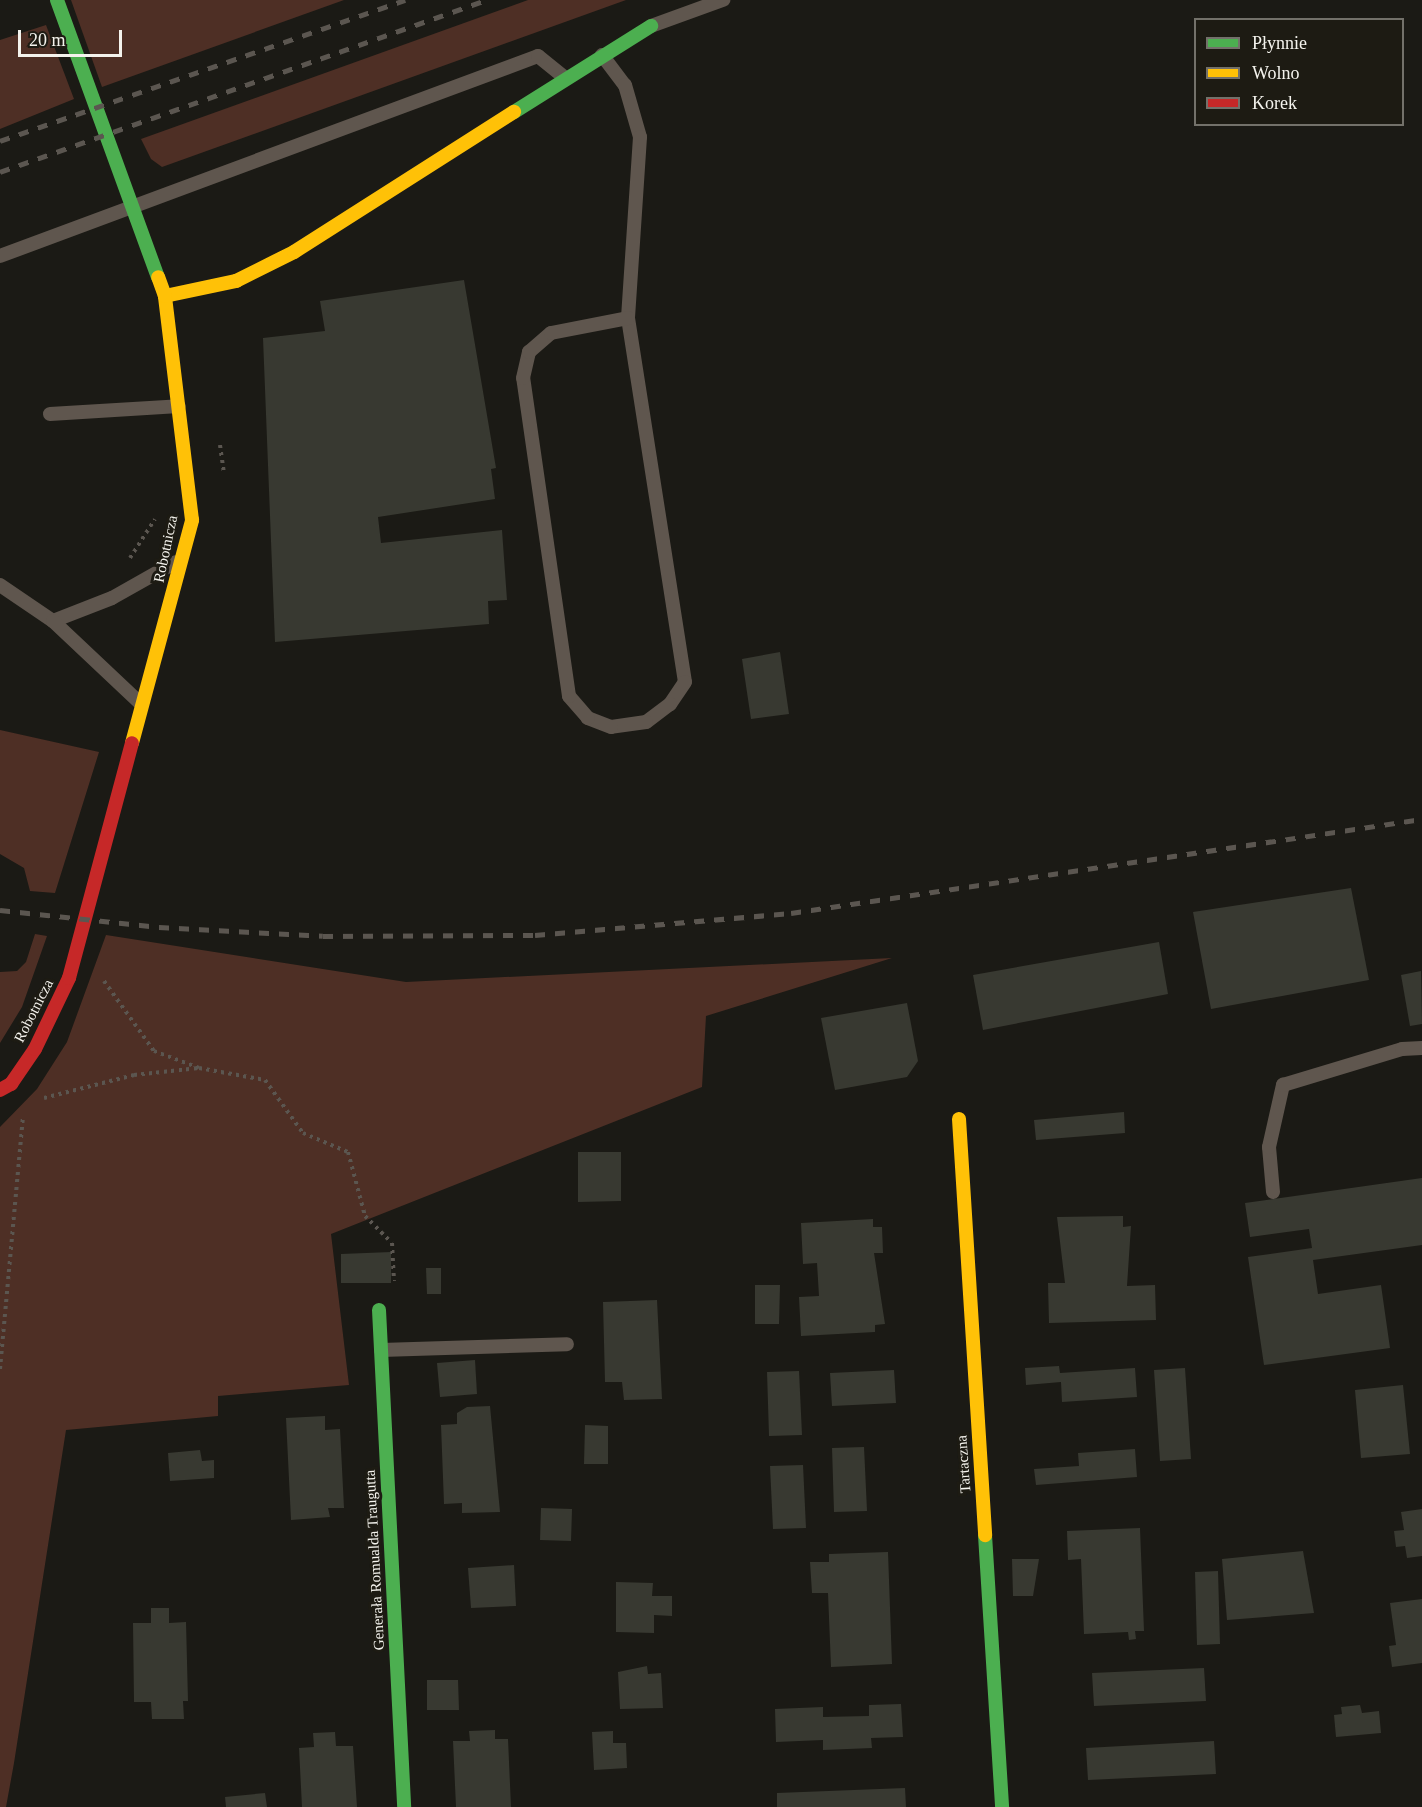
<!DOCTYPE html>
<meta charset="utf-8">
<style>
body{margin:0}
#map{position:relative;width:1422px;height:1807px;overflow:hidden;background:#1b1a15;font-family:"Times New Roman",serif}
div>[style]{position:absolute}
.green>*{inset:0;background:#4e2f25}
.building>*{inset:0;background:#383931}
.path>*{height:4px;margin-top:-2px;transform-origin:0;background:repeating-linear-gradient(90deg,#5b5650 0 3px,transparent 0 7.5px)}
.lane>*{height:14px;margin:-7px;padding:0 7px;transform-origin:7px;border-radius:7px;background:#5f564e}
.fast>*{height:14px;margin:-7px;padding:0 7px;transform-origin:7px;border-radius:7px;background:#4caf50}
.slow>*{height:14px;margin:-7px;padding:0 7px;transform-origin:7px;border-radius:7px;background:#ffc107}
.jam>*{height:14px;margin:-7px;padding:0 7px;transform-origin:7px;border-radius:7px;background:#c62828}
.rail>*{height:4.5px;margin-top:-2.25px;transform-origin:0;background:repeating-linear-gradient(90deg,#5b5650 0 10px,transparent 0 20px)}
span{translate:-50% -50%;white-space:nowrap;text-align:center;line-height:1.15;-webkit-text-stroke:6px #1d1b13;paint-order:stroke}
.street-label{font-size:15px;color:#f4f3ed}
.legend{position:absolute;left:1194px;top:18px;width:210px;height:108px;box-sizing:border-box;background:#1d1b13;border:2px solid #73716a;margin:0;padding:8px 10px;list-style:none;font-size:18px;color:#f4f3ed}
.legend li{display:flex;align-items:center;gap:12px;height:30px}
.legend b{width:30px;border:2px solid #73716a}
.scale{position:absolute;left:18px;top:30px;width:104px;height:27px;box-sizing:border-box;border:3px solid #f4f3ed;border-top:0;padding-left:8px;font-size:18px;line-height:21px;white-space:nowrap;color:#f4f3ed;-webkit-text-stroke:4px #1d1b13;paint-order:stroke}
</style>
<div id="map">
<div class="green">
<i style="clip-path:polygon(71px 0,344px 0,102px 87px)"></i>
<i style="clip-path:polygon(528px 0,626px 0,162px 167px,151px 159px,141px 139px)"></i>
<i style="clip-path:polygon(46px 25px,74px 99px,0 129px,0 40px)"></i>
<i style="clip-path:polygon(0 730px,99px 752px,55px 893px,30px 891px,24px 868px,0 854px)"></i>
<i style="clip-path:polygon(35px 934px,47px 936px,22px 1007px,0 1043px,0 972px,17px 971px,26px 962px)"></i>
<i style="clip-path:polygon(106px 935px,406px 982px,892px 958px,706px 1016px,702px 1087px,331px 1234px,349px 1385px,218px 1396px,218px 1416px,66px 1430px,14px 1763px,6px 1807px,0 1807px,0 1127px,37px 1089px,67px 1042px)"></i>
</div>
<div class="building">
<i style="clip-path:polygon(464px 280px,496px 468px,491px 469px,495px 499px,378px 517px,381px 543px,502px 530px,507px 600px,488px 601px,489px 624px,275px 642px,263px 338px,325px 331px,320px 301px)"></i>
<i style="clip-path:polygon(780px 652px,789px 714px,751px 719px,742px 659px)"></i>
<i style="clip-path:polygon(1351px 888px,1369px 980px,1211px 1009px,1193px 912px)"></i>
<i style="clip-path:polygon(1159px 942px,1168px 994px,983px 1030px,973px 975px)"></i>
<i style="clip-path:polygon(1421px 971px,1422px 1024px,1410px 1026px,1401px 975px)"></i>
<i style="clip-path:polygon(907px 1003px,918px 1061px,907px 1077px,835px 1090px,821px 1018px)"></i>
<i style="clip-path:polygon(1124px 1112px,1125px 1133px,1036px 1140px,1034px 1120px)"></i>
<i style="clip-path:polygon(578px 1152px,621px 1152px,621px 1201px,578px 1202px)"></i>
<i style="clip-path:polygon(1422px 1178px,1422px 1245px,1313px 1260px,1318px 1294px,1381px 1285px,1390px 1348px,1264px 1365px,1248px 1257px,1312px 1248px,1309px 1229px,1250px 1237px,1245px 1203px)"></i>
<i style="clip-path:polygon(1123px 1216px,1123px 1227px,1131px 1226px,1127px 1286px,1155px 1285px,1156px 1320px,1049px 1323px,1048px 1283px,1065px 1283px,1057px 1217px)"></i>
<i style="clip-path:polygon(873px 1219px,873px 1227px,882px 1227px,883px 1253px,874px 1253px,885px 1324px,875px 1325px,875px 1332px,801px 1336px,799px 1297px,819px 1296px,817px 1263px,803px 1264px,801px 1223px)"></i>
<i style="clip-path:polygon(391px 1252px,391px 1283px,341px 1283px,341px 1254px)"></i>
<i style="clip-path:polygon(426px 1268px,441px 1268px,441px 1294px,427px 1294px)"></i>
<i style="clip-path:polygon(755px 1285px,780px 1285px,779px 1324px,755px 1324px)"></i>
<i style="clip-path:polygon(657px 1300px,662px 1399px,624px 1400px,622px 1382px,605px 1382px,603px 1302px)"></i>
<i style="clip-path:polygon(475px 1360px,477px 1394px,440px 1397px,437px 1363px)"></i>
<i style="clip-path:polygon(1059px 1366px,1060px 1373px,1135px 1368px,1137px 1397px,1062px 1402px,1061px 1382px,1026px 1385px,1025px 1368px)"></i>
<i style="clip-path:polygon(1185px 1368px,1191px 1459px,1160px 1461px,1154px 1370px)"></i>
<i style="clip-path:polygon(894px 1370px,896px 1403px,832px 1406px,830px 1373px)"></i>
<i style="clip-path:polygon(799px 1371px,802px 1435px,769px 1436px,767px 1372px)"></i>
<i style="clip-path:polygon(1403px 1385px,1410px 1454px,1361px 1458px,1355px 1390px)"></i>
<i style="clip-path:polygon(490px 1406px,500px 1512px,462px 1513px,462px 1503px,444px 1504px,441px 1425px,457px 1424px,457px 1413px,467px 1407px)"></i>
<i style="clip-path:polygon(325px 1416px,325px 1430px,340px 1429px,344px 1508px,328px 1508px,330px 1517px,291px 1520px,286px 1418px)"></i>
<i style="clip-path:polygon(585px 1425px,608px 1426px,608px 1464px,584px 1464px)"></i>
<i style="clip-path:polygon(864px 1447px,867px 1511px,834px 1512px,832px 1448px)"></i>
<i style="clip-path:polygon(1135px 1449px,1137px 1477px,1036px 1485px,1034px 1469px,1079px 1466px,1078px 1453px)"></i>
<i style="clip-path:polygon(200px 1450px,202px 1461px,214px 1460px,214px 1478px,170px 1481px,168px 1453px)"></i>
<i style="clip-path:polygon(803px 1465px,806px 1528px,773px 1529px,770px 1466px)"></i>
<i style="clip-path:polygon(541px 1508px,572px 1509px,571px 1541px,540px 1540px)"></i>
<i style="clip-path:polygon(1422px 1509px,1422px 1556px,1407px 1558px,1405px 1546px,1396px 1547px,1394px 1531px,1404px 1530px,1401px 1512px)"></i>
<i style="clip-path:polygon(1140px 1528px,1144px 1631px,1135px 1631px,1136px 1639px,1129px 1640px,1128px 1632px,1084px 1634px,1081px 1559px,1068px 1560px,1067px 1531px)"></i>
<i style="clip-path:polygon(1303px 1551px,1314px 1613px,1227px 1620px,1222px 1559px)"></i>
<i style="clip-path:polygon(888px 1552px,892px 1664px,831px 1667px,828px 1593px,812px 1593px,810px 1562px,829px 1562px,829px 1554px)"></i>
<i style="clip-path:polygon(1012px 1559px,1039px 1559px,1033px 1596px,1013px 1596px)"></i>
<i style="clip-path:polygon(514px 1565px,516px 1606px,471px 1608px,468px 1568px)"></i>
<i style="clip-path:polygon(1218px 1571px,1220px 1644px,1197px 1645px,1195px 1572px)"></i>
<i style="clip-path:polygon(616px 1582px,653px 1583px,652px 1596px,672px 1596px,672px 1616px,654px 1615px,654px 1633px,616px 1632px)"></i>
<i style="clip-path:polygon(1422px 1599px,1422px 1663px,1392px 1667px,1389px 1646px,1396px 1645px,1390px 1603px)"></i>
<i style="clip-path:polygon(151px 1608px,169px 1608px,169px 1623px,186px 1622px,188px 1701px,183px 1701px,184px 1719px,152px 1719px,151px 1702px,134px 1702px,133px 1623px,151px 1623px)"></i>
<i style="clip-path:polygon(647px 1666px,648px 1674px,661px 1673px,663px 1708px,620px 1709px,618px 1672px)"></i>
<i style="clip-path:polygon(1204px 1668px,1206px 1701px,1094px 1706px,1092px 1673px)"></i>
<i style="clip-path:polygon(427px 1680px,458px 1680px,459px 1710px,427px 1710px)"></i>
<i style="clip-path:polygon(901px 1704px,903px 1737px,871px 1738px,872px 1748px,823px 1750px,823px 1740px,776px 1742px,775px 1709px,823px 1707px,823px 1717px,869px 1716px,869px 1705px)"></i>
<i style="clip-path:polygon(1360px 1705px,1362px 1713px,1379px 1711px,1381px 1733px,1336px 1737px,1334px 1715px,1342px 1714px,1341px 1707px)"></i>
<i style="clip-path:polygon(495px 1730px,495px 1739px,508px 1739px,511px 1807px,456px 1807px,453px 1741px,470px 1741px,469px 1731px)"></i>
<i style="clip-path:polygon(613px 1731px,613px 1743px,626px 1743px,627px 1768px,594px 1770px,592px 1732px)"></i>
<i style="clip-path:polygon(335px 1732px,336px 1746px,353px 1746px,357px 1807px,302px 1807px,299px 1748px,314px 1747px,313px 1733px)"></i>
<i style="clip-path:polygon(1214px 1741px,1216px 1774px,1088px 1780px,1086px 1748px)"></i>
<i style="clip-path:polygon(905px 1788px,906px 1807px,777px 1807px,777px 1793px)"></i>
<i style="clip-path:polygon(265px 1793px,267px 1807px,226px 1807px,225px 1797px)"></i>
</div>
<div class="path">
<i style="left:220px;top:445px;width:28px;rotate:82deg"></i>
<i style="left:130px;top:558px;width:46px;rotate:-57.3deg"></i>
<i style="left:104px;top:981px;width:86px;rotate:54.5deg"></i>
<i style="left:154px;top:1051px;width:48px;rotate:20.7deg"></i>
<i style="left:199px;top:1068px;width:67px;rotate:10.3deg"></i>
<i style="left:265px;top:1080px;width:65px;rotate:54.4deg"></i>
<i style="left:303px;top:1133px;width:49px;rotate:22.9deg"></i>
<i style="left:348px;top:1152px;width:66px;rotate:75.1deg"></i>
<i style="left:365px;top:1216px;width:38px;rotate:45deg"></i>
<i style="left:392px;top:1243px;width:38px;rotate:87deg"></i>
<i style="left:44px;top:1098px;width:93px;rotate:-14.3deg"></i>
<i style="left:134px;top:1075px;width:65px;rotate:-6.1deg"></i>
<i style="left:0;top:1369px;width:254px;rotate:-84.8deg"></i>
</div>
<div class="lane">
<i style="left:651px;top:26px;width:77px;rotate:-19.9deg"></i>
<i style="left:602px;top:55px;width:38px;rotate:53deg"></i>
<i style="left:625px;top:85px;width:54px;rotate:73.9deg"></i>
<i style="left:640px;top:137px;width:181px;rotate:93.8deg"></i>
<i style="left:628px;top:318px;width:368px;rotate:81.1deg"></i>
<i style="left:685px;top:682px;width:27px;rotate:124deg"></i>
<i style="left:670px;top:704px;width:30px;rotate:143deg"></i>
<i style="left:646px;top:722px;width:35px;rotate:172deg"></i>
<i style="left:611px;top:727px;width:25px;rotate:-159deg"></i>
<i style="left:588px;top:718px;width:29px;rotate:-131deg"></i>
<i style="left:569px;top:696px;width:321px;rotate:-98.2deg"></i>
<i style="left:523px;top:378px;width:27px;rotate:-77deg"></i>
<i style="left:529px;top:352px;width:29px;rotate:-41deg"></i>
<i style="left:551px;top:333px;width:78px;rotate:-11deg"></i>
<i style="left:0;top:256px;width:574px;rotate:-20.39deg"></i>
<i style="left:538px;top:56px;width:33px;rotate:39deg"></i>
<i style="left:50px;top:414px;width:129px;rotate:-3.5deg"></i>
<i style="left:0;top:585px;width:64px;rotate:34.2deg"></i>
<i style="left:53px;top:621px;width:63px;rotate:-21.3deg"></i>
<i style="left:112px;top:598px;width:73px;rotate:-29.4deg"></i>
<i style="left:53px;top:621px;width:121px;rotate:43.3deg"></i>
<i style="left:1273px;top:1192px;width:45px;rotate:-95.1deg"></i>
<i style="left:1269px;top:1147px;width:64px;rotate:-77.3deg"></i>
<i style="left:1283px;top:1085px;width:124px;rotate:-16.8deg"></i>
<i style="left:1402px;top:1049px;width:20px;rotate:-3deg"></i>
<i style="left:381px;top:1350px;width:186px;rotate:-1.8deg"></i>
</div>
<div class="fast">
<i style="left:57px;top:0;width:295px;rotate:70deg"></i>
<i style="left:514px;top:112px;width:162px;rotate:-32.1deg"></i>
<i style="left:379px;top:1310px;width:498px;rotate:87.1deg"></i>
<i style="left:985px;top:1535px;width:273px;rotate:86.4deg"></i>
</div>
<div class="slow">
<i style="left:165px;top:296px;width:73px;rotate:-11.9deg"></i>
<i style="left:236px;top:281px;width:65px;rotate:-26.6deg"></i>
<i style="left:294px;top:252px;width:261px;rotate:-32.5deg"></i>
<i style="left:132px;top:743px;width:231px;rotate:-74.9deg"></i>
<i style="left:192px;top:520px;width:226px;rotate:-96.9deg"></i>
<i style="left:165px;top:296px;width:20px;rotate:-110deg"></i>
<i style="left:959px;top:1119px;width:417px;rotate:86.4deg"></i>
</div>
<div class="jam">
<i style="left:0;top:1090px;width:13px;rotate:-29deg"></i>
<i style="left:11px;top:1084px;width:42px;rotate:-55.6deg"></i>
<i style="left:35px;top:1049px;width:79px;rotate:-64.4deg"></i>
<i style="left:69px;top:978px;width:243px;rotate:-75deg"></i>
</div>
<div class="rail">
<i style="left:0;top:141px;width:429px;rotate:-19.2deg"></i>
<i style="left:0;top:172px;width:516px;rotate:-19.49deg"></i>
<i style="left:0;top:910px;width:160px;rotate:6.1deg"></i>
<i style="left:159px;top:927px;width:164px;rotate:3.1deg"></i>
<i style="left:323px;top:936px;width:212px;rotate:-0.3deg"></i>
<i style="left:535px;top:935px;width:257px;rotate:-4.9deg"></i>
<i style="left:791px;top:913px;width:638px;rotate:-8.47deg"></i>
</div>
<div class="street-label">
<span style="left:166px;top:549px;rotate:-78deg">Robotnicza</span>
<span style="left:34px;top:1011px;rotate:-63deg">Robotnicza</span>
<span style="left:964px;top:1464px;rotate:-94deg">Tartaczna</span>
<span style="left:375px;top:1560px;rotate:-93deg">Generała Romualda Traugutta</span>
</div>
<ul class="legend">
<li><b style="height:8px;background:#4caf50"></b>Płynnie</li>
<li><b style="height:8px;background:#ffc107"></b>Wolno</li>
<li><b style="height:8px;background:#c62828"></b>Korek</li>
</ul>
<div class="scale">20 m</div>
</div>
